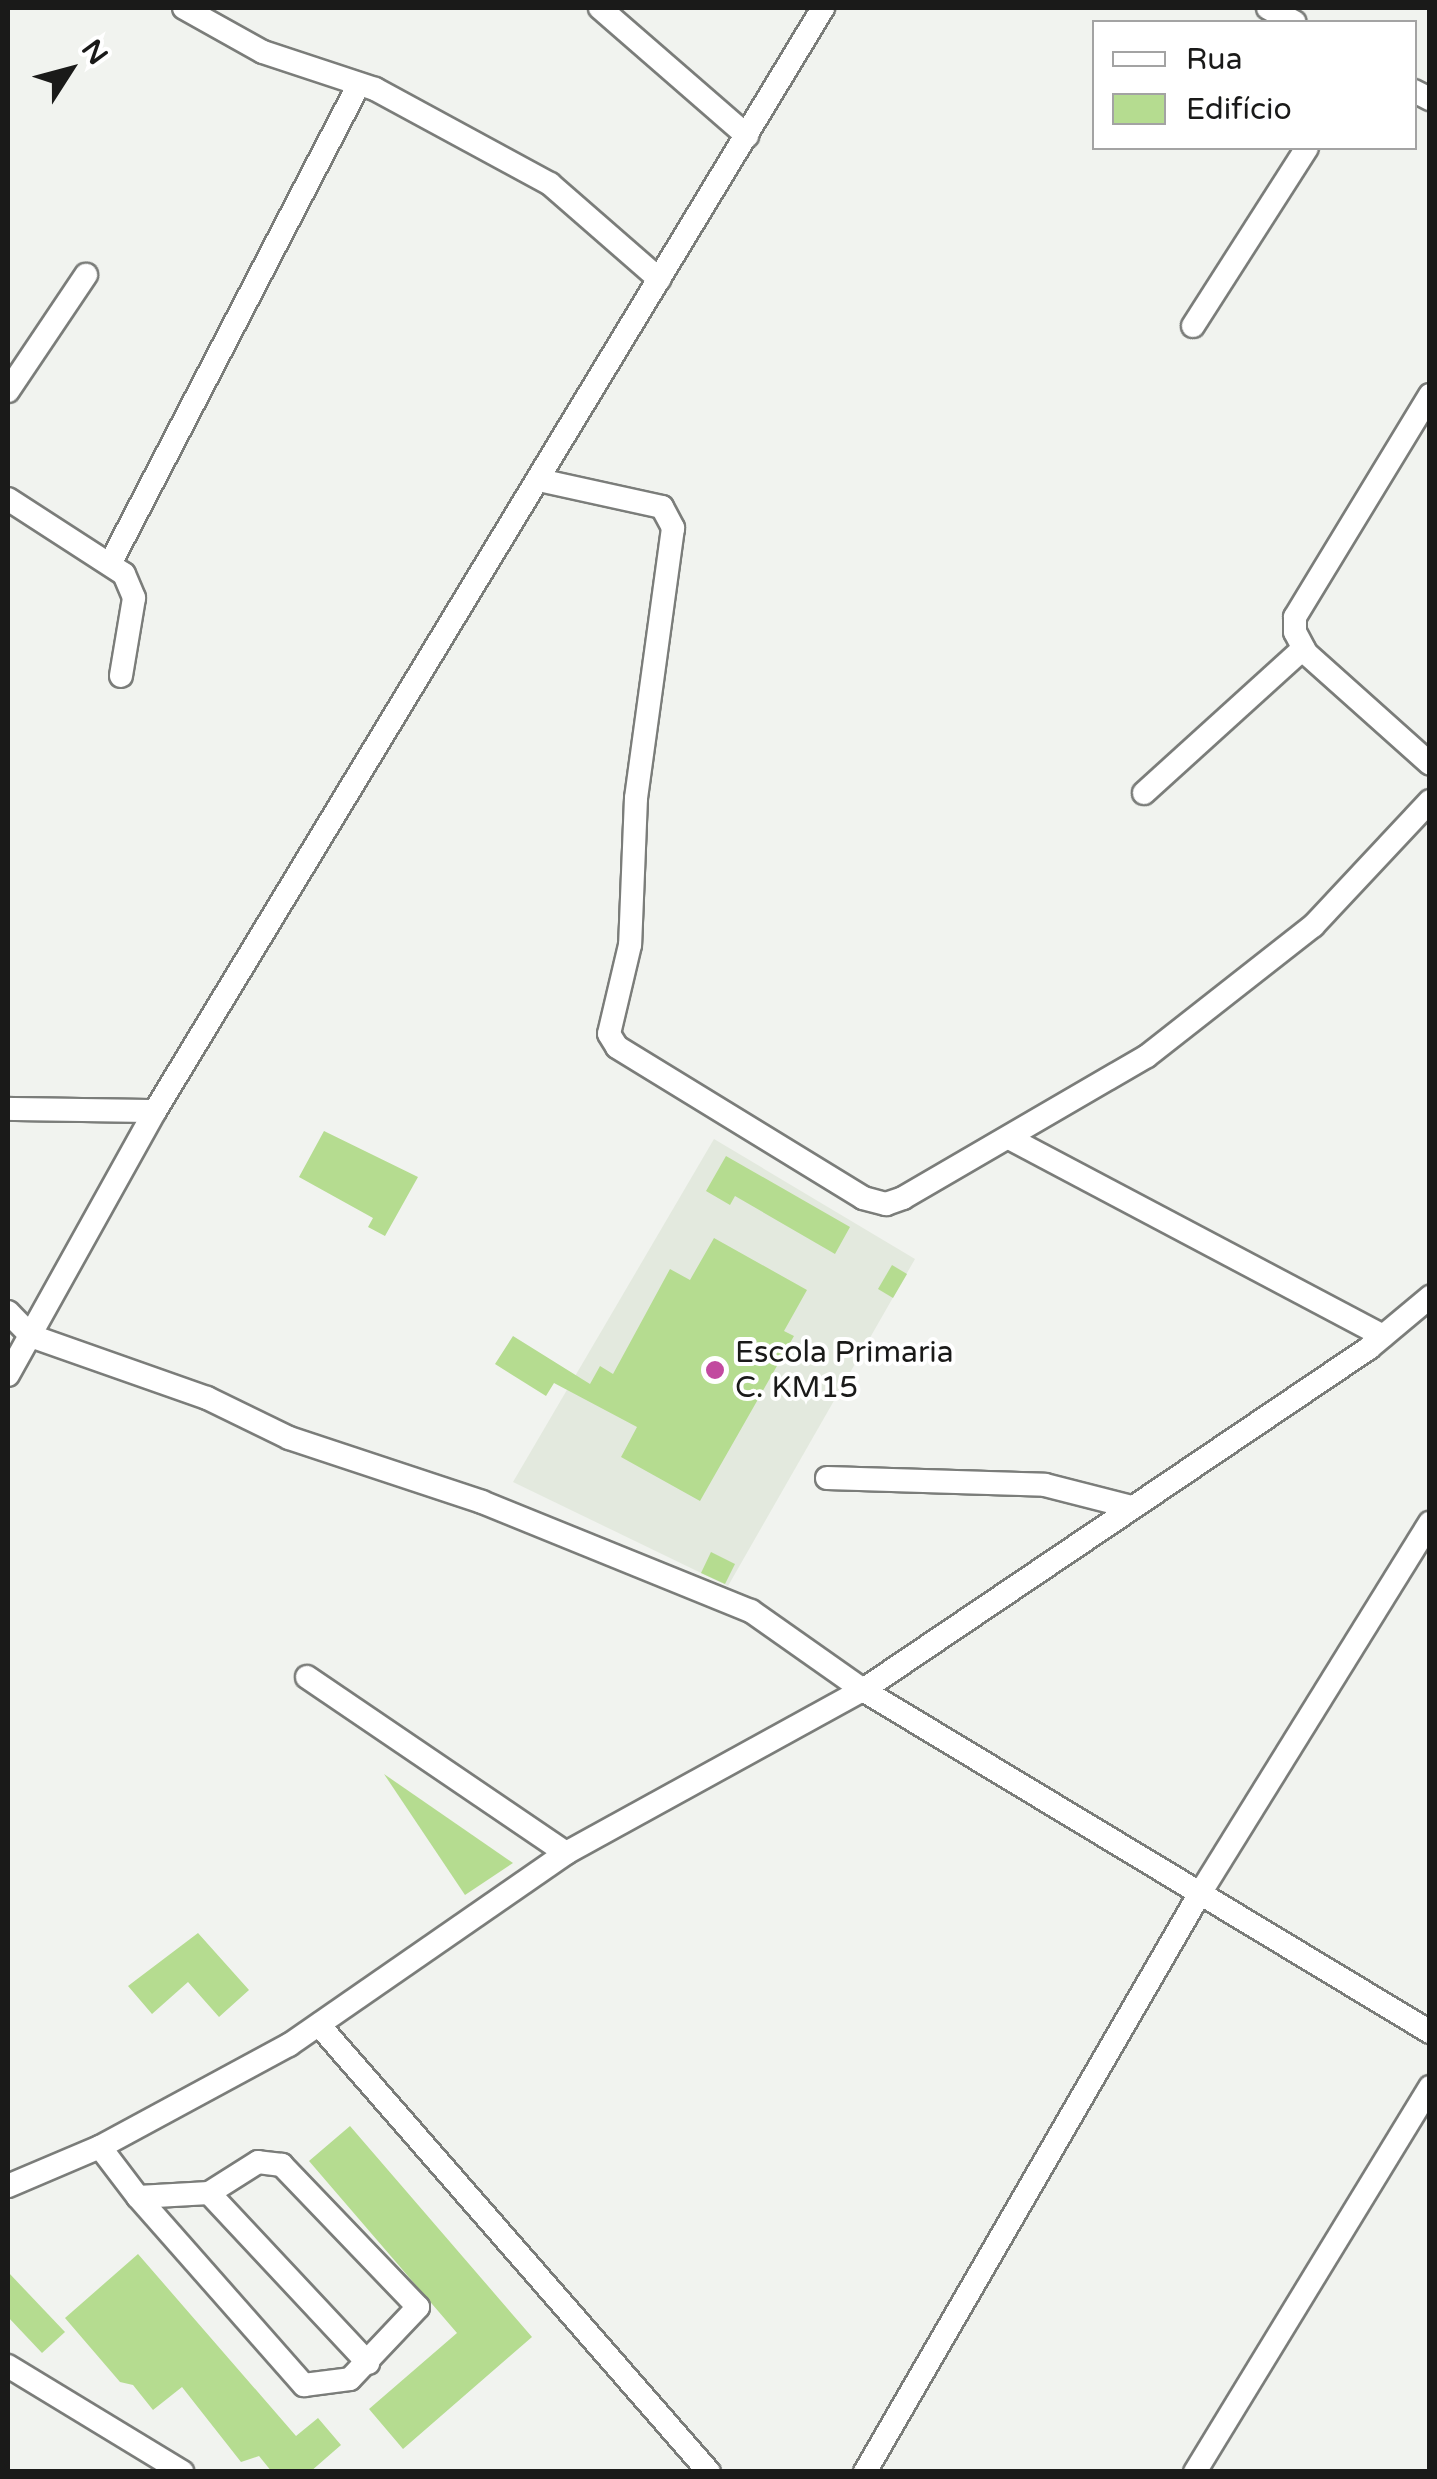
<!DOCTYPE html>
<meta charset="utf-8">
<style>
body{margin:0}
#map{position:relative;width:1437px;height:2479px;overflow:hidden;background:#f1f3ef;font-family:"Varela Round",sans-serif}
div>[style]{position:absolute}
.built>*{inset:0;background:#e3e9de}
.building>*{inset:0;background:#b5dc90}
.roads{filter:drop-shadow(2px 0 #7b7d7a) drop-shadow(-2px 0 #7b7d7a) drop-shadow(0 2px #7b7d7a) drop-shadow(0 -2px #7b7d7a)}
.minor>*{height:22px;margin:-11px;padding:0 11px;transform-origin:11px;border-radius:11px;background:#fff}
.dots>*{width:28px;height:28px;translate:-50% -50%;box-sizing:border-box;border:5px solid #fff;border-radius:50%}
span{translate:-50% -50%;white-space:nowrap;text-align:center;line-height:1.15;-webkit-text-stroke:8px #fff;paint-order:stroke}
.poi-label{font-size:30px;color:#1a1a19}
.left{translate:0 -50%;text-align:left}
.frame{position:absolute;inset:0;border:10px solid #1a1a19;pointer-events:none}
.legend{position:absolute;left:1092px;top:20px;width:325px;height:130px;box-sizing:border-box;background:#fff;border:2px solid #a3a3a3;margin:0;padding:12px 18px;list-style:none;font-size:30px;color:#1a1a19}
.legend li{display:flex;align-items:center;gap:20px;height:50px}
.legend b{width:50px;border:2px solid #a3a3a3}
.north{position:absolute;left:20px;top:20px;width:100px;height:100px;-webkit-text-stroke:8px #fff;paint-order:stroke;rotate:54deg;font-size:28px;font-weight:700;line-height:40px;text-align:center;color:#1a1a19}
.north::after{content:'';display:block;margin:auto;width:35px;height:45px;background:#1a1a19;clip-path:polygon(50% 0,100% 100%,50% 72%,0 100%)}
</style>
<div id="map">
<div class="built">
<i style="clip-path:polygon(714px 1139px,915px 1259px,728px 1586px,513px 1482px)"></i>
</div>
<div class="building">
<i style="clip-path:polygon(324px 1131px,418px 1177px,385px 1236px,368px 1227px,373px 1218px,299px 1177px)"></i>
<i style="clip-path:polygon(726px 1156px,850px 1227px,835px 1254px,735px 1196px,730px 1205px,706px 1191px)"></i>
<i style="clip-path:polygon(714px 1238px,807px 1290px,784px 1331px,794px 1336px,700px 1501px,621px 1457px,637px 1427px,554px 1383px,546px 1396px,495px 1364px,513px 1336px,590px 1384px,600px 1366px,613px 1374px,670px 1269px,690px 1280px)"></i>
<i style="clip-path:polygon(892px 1265px,907px 1274px,893px 1298px,878px 1289px)"></i>
<i style="clip-path:polygon(711px 1552px,735px 1564px,725px 1584px,701px 1573px)"></i>
<i style="clip-path:polygon(384px 1774px,513px 1863px,465px 1895px)"></i>
<i style="clip-path:polygon(198px 1933px,249px 1990px,219px 2017px,188px 1982px,152px 2014px,128px 1986px)"></i>
<i style="clip-path:polygon(350px 2126px,532px 2337px,403px 2449px,369px 2409px,457px 2333px,309px 2161px)"></i>
<i style="clip-path:polygon(138px 2254px,296px 2436px,318px 2418px,341px 2445px,310px 2472px,272px 2472px,259px 2456px,241px 2462px,182px 2387px,153px 2410px,133px 2385px,120px 2382px,65px 2318px)"></i>
<i style="clip-path:polygon(8px 2272px,65px 2332px,42px 2353px,8px 2317px)"></i>
</div>
<div class="roads">
<div class="minor">
<i style="left:184px;top:8px;width:90px;rotate:29.1deg"></i>
<i style="left:263px;top:52px;width:118px;rotate:18.3deg"></i>
<i style="left:375px;top:89px;width:199px;rotate:28.5deg"></i>
<i style="left:550px;top:184px;width:145px;rotate:41.1deg"></i>
<i style="left:600px;top:8px;width:195px;rotate:41deg"></i>
<i style="left:1268px;top:8px;width:30px;rotate:28deg"></i>
<i style="left:1414px;top:91px;width:18px;rotate:27deg"></i>
<i style="left:1193px;top:326px;width:211px;rotate:-57.4deg"></i>
<i style="left:8px;top:391px;width:140px;rotate:-56.1deg"></i>
<i style="left:1430px;top:395px;width:260px;rotate:121.3deg"></i>
<i style="left:1295px;top:617px;width:15px;rotate:90deg"></i>
<i style="left:1295px;top:632px;width:24px;rotate:62deg"></i>
<i style="left:1306px;top:653px;width:166px;rotate:41.8deg"></i>
<i style="left:539px;top:480px;width:126px;rotate:12.4deg"></i>
<i style="left:662px;top:507px;width:24px;rotate:62deg"></i>
<i style="left:673px;top:528px;width:273px;rotate:97.8deg"></i>
<i style="left:636px;top:798px;width:147px;rotate:92.3deg"></i>
<i style="left:630px;top:945px;width:91px;rotate:103.3deg"></i>
<i style="left:609px;top:1034px;width:15px;rotate:58deg"></i>
<i style="left:617px;top:1047px;width:289px;rotate:31.5deg"></i>
<i style="left:863px;top:1198px;width:24px;rotate:15deg"></i>
<i style="left:886px;top:1204px;width:18px;rotate:-19deg"></i>
<i style="left:903px;top:1198px;width:282px;rotate:-30.2deg"></i>
<i style="left:1147px;top:1056px;width:211px;rotate:-38.1deg"></i>
<i style="left:1313px;top:926px;width:171px;rotate:-46.9deg"></i>
<i style="left:8px;top:499px;width:138px;rotate:32.9deg"></i>
<i style="left:124px;top:574px;width:26px;rotate:67deg"></i>
<i style="left:134px;top:598px;width:79px;rotate:99.5deg"></i>
<i style="left:112px;top:560px;width:536px;rotate:-62.57deg"></i>
<i style="left:1144px;top:793px;width:215px;rotate:-42.2deg"></i>
<i style="left:8px;top:1109px;width:147px;rotate:0.8deg"></i>
<i style="left:1009px;top:1138px;width:423px;rotate:27.9deg"></i>
<i style="left:8px;top:1312px;width:33px;rotate:46deg"></i>
<i style="left:31px;top:1336px;width:187px;rotate:19.4deg"></i>
<i style="left:207px;top:1398px;width:91px;rotate:26deg"></i>
<i style="left:289px;top:1438px;width:203px;rotate:18.3deg"></i>
<i style="left:482px;top:1502px;width:290px;rotate:22.1deg"></i>
<i style="left:751px;top:1611px;width:137px;rotate:35.2deg"></i>
<i style="left:863px;top:1690px;width:662px;rotate:31.1deg"></i>
<i style="left:8px;top:1375px;width:302px;rotate:-60.9deg"></i>
<i style="left:155px;top:1111px;width:1290px;rotate:-58.8deg"></i>
<i style="left:827px;top:1478px;width:218px;rotate:1.8deg"></i>
<i style="left:1045px;top:1485px;width:89px;rotate:14.3deg"></i>
<i style="left:307px;top:1677px;width:313px;rotate:34.2deg"></i>
<i style="left:319px;top:2025px;width:593px;rotate:48.9deg"></i>
<i style="left:100px;top:2147px;width:63px;rotate:52.8deg"></i>
<i style="left:138px;top:2197px;width:251px;rotate:48.6deg"></i>
<i style="left:304px;top:2385px;width:46px;rotate:-7.4deg"></i>
<i style="left:350px;top:2379px;width:99px;rotate:-46.6deg"></i>
<i style="left:418px;top:2307px;width:197px;rotate:-133.8deg"></i>
<i style="left:282px;top:2165px;width:24px;rotate:-173deg"></i>
<i style="left:258px;top:2162px;width:58px;rotate:147.7deg"></i>
<i style="left:209px;top:2193px;width:71px;rotate:176.8deg"></i>
<i style="left:8px;top:2186px;width:100px;rotate:-23deg"></i>
<i style="left:100px;top:2147px;width:215px;rotate:-28.4deg"></i>
<i style="left:289px;top:2045px;width:337px;rotate:-34.7deg"></i>
<i style="left:566px;top:1853px;width:339px;rotate:-28.8deg"></i>
<i style="left:863px;top:1690px;width:611px;rotate:-34.05deg"></i>
<i style="left:1369px;top:1348px;width:80px;rotate:-39.9deg"></i>
<i style="left:209px;top:2193px;width:233px;rotate:46.9deg"></i>
<i style="left:8px;top:2366px;width:204px;rotate:31.3deg"></i>
<i style="left:865px;top:2472px;width:667px;rotate:-59.94deg"></i>
<i style="left:1199px;top:1895px;width:438px;rotate:-58.2deg"></i>
<i style="left:1195px;top:2472px;width:451px;rotate:-58.6deg"></i>
</div>
</div>
<div class="dots">
<i style="left:715px;top:1370px;background:#c24a9f"></i>
</div>
<div class="poi-label">
<span class="left" style="left:735px;top:1370px">Escola Primaria<br>C. KM15</span>
</div>
<div class="frame"></div>
<ul class="legend">
<li><b style="height:12px;background:#fff"></b>Rua</li>
<li><b style="height:28px;background:#b5dc90"></b>Edifício</li>
</ul>
<div class="north">N</div>
</div>
